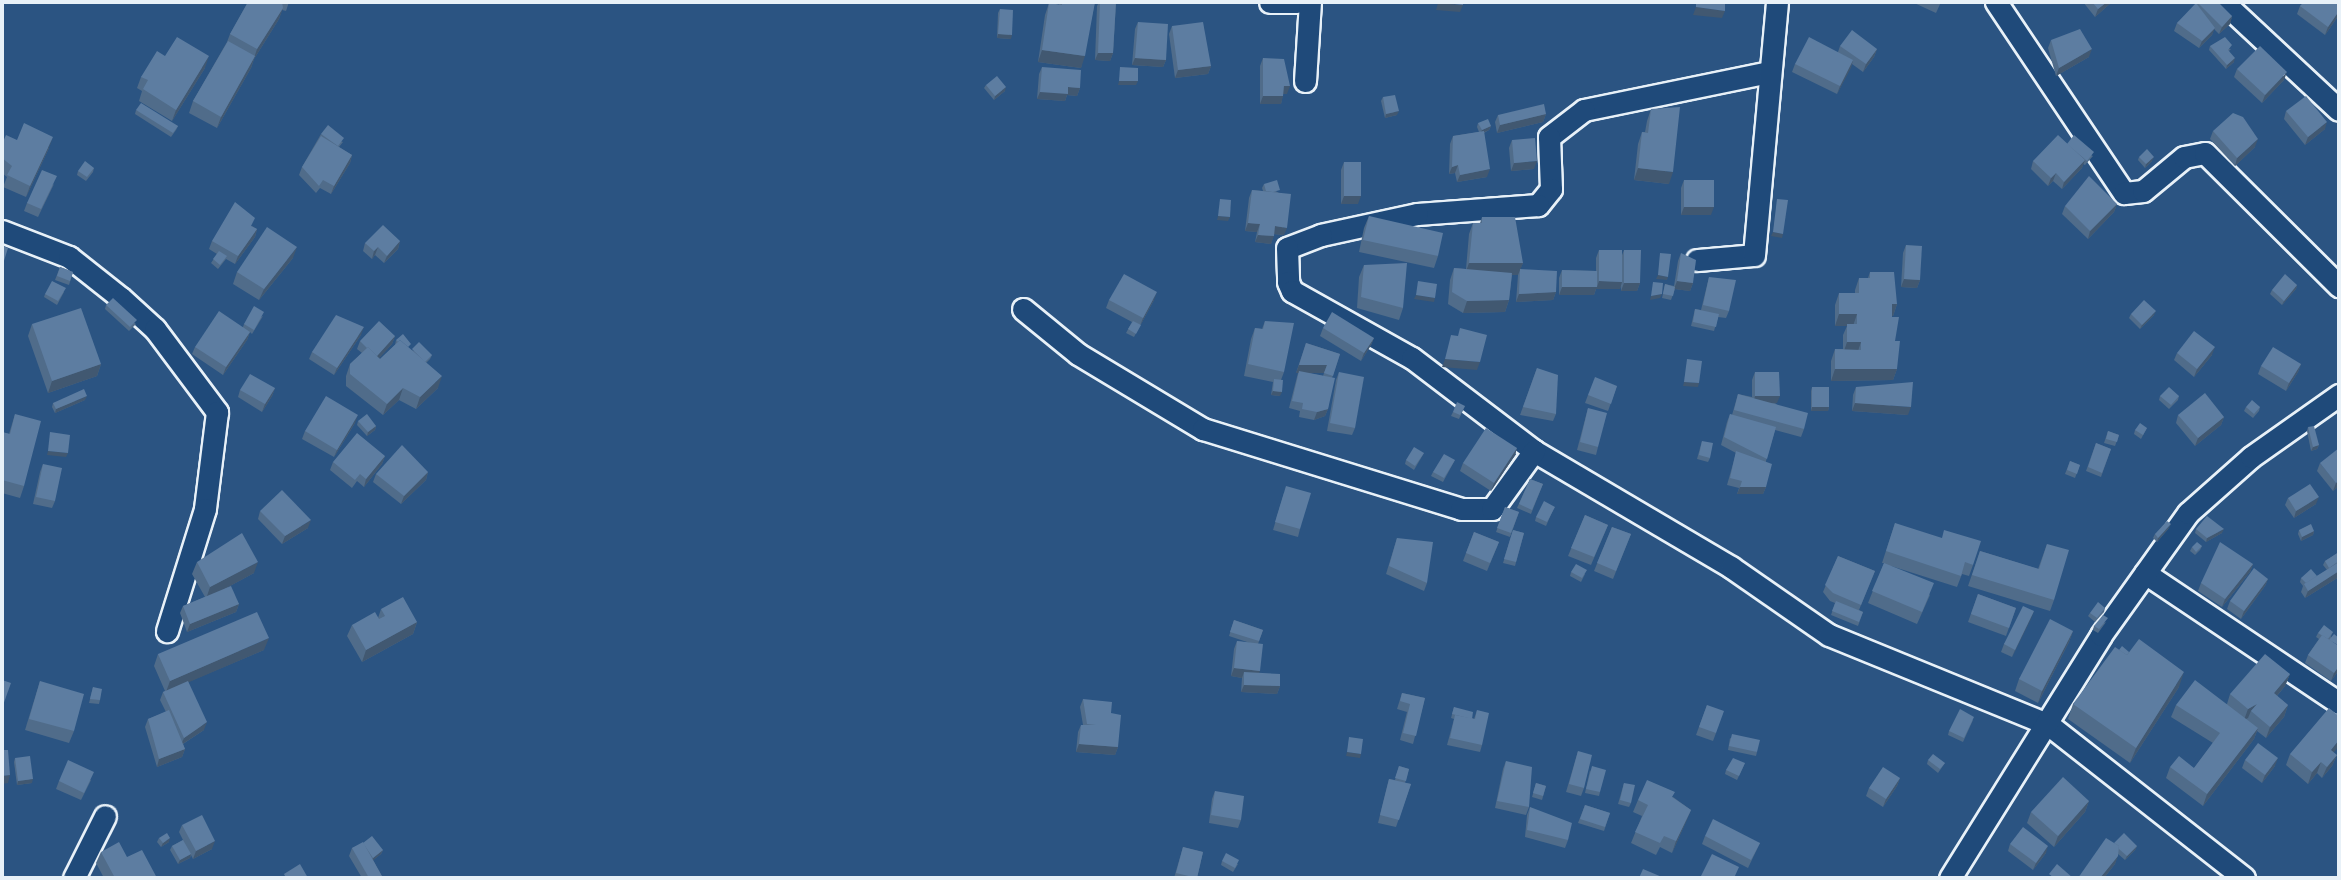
<!DOCTYPE html>
<style>
body{margin:0}
#map{position:relative;width:2341px;height:880px;overflow:hidden;background:#2b5482;font-family:"Comic Neue",sans-serif}
div>[style]{position:absolute}
.roads{filter:drop-shadow(2px 0 #e8f1f8) drop-shadow(-2px 0 #e8f1f8) drop-shadow(0 2px #e8f1f8) drop-shadow(0 -2px #e8f1f8)}
.minor>*{height:21px;margin:-10.5px;padding:0 10.5px;transform-origin:10.5px;border-radius:10.5px;background:#1f4a7a}
.wall>*{inset:0;background:#506c8a}
.shaded-wall>*{inset:0;background:#415871}
.building>*{inset:0;background:#5d7da1}
span{translate:-50% -50%;white-space:nowrap;text-align:center;line-height:1.15;-webkit-text-stroke:6px #1f4a7a;paint-order:stroke}
.frame{position:absolute;inset:0;border:4px solid #e8f1f8;pointer-events:none}
</style>
<div id="map">
<div class="roads">
<div class="minor">
<i style="left:1270px;top:2px;width:27px"></i>
<i style="left:1996px;top:2px;width:230px;rotate:56.2deg"></i>
<i style="left:2124px;top:193px;width:19px;rotate:-6deg"></i>
<i style="left:2143px;top:191px;width:53px;rotate:-39.7deg"></i>
<i style="left:2184px;top:157px;width:21px;rotate:-11deg"></i>
<i style="left:2205px;top:153px;width:189px;rotate:44.8deg"></i>
<i style="left:2223px;top:2px;width:158px;rotate:43deg"></i>
<i style="left:1769px;top:72px;width:189px;rotate:168.4deg"></i>
<i style="left:1584px;top:110px;width:44px;rotate:142.4deg"></i>
<i style="left:1549px;top:137px;width:52px;rotate:87.8deg"></i>
<i style="left:1551px;top:189px;width:21px;rotate:129deg"></i>
<i style="left:1538px;top:205px;width:121px;rotate:175.7deg"></i>
<i style="left:1417px;top:214px;width:98px;rotate:167.7deg"></i>
<i style="left:1321px;top:235px;width:36px;rotate:159deg"></i>
<i style="left:1287px;top:248px;width:34px;rotate:88deg"></i>
<i style="left:1288px;top:282px;width:10px;rotate:66deg"></i>
<i style="left:1292px;top:291px;width:137px;rotate:29.2deg"></i>
<i style="left:1412px;top:358px;width:153px;rotate:37.3deg"></i>
<i style="left:1534px;top:451px;width:229px;rotate:30.5deg"></i>
<i style="left:1731px;top:567px;width:119px;rotate:34.8deg"></i>
<i style="left:1829px;top:635px;width:238px;rotate:22.2deg"></i>
<i style="left:2049px;top:725px;width:248px;rotate:38.1deg"></i>
<i style="left:1305px;top:81px;width:79px;rotate:-86.4deg"></i>
<i style="left:2px;top:231px;width:72px;rotate:21.2deg"></i>
<i style="left:69px;top:257px;width:66px;rotate:38.3deg"></i>
<i style="left:121px;top:298px;width:46px;rotate:42.4deg"></i>
<i style="left:155px;top:329px;width:104px;rotate:53.2deg"></i>
<i style="left:217px;top:412px;width:98px;rotate:97.1deg"></i>
<i style="left:205px;top:509px;width:128px;rotate:107.3deg"></i>
<i style="left:1697px;top:260px;width:57px;rotate:-5deg"></i>
<i style="left:1754px;top:255px;width:254px;rotate:-84.8deg"></i>
<i style="left:1023px;top:309px;width:71px;rotate:39.3deg"></i>
<i style="left:1078px;top:354px;width:146px;rotate:31deg"></i>
<i style="left:1203px;top:429px;width:270px;rotate:17.2deg"></i>
<i style="left:1461px;top:509px;width:31px"></i>
<i style="left:1492px;top:509px;width:72px;rotate:-54.1deg"></i>
<i style="left:2145px;top:573px;width:234px;rotate:33.8deg"></i>
<i style="left:74px;top:878px;width:69px;rotate:-63.4deg"></i>
<i style="left:1950px;top:878px;width:286px;rotate:-58.1deg"></i>
<i style="left:2101px;top:635px;width:150px;rotate:-54.5deg"></i>
<i style="left:2188px;top:513px;width:84px;rotate:-41.6deg"></i>
<i style="left:2251px;top:457px;width:108px;rotate:-35.2deg"></i>
</div>
</div>
<div class="wall">
<i style="clip-path:polygon(248px 2px,289px 2px,286px 11px,282px 10px,279px 19px,254px 59px,251px 68px,217px 128px,189px 113px,193px 101px,227px 42px,230px 34px)"></i>
<i style="clip-path:polygon(1059px 2px,1095px 2px,1081px 68px,1038px 62px,1045px 15px,1049px 3px,1059px 5px)"></i>
<i style="clip-path:polygon(1099px 2px,1116px 2px,1113px 53px,1110px 61px,1095px 60px,1097px 6px)"></i>
<i style="clip-path:polygon(1912px 2px,1941px 2px,1936px 13px)"></i>
<i style="clip-path:polygon(2083px 2px,2112px 2px,2095px 17px)"></i>
<i style="clip-path:polygon(2197px 2px,2232px 16px,2230px 24px,2219px 34px,2214px 29px,2212px 35px,2199px 48px,2174px 31px,2177px 23px,2197px 4px)"></i>
<i style="clip-path:polygon(2304px 2px,2338px 2px,2336px 3px,2339px 15px,2325px 35px,2297px 14px,2300px 6px)"></i>
<i style="clip-path:polygon(1000px 9px,1011px 39px,997px 38px,998px 13px)"></i>
<i style="clip-path:polygon(1138px 22px,1166px 60px,1163px 67px,1132px 65px,1135px 29px)"></i>
<i style="clip-path:polygon(1172px 26px,1211px 66px,1208px 74px,1175px 78px,1169px 34px)"></i>
<i style="clip-path:polygon(2051px 40px,2089px 57px,2056px 76px,2048px 48px)"></i>
<i style="clip-path:polygon(1840px 46px,1877px 49px,1874px 57px,1863px 72px,1852px 64px,1837px 94px,1792px 72px,1795px 64px,1838px 52px)"></i>
<i style="clip-path:polygon(2210px 46px,2231px 49px,2229px 51px,2234px 62px,2226px 69px,2209px 50px)"></i>
<i style="clip-path:polygon(165px 56px,205px 68px,172px 121px,139px 101px,142px 91px,137px 88px,141px 77px)"></i>
<i style="clip-path:polygon(1263px 58px,1287px 94px,1283px 94px,1281px 104px,1260px 104px,1260px 66px)"></i>
<i style="clip-path:polygon(1042px 67px,1080px 88px,1077px 96px,1067px 95px,1065px 101px,1037px 99px,1039px 74px)"></i>
<i style="clip-path:polygon(2237px 69px,2284px 80px,2262px 103px,2234px 77px)"></i>
<i style="clip-path:polygon(986px 85px,1005px 91px,994px 100px,984px 88px)"></i>
<i style="clip-path:polygon(1383px 97px,1397px 115px,1385px 118px,1381px 101px)"></i>
<i style="clip-path:polygon(1651px 109px,1669px 184px,1634px 180px,1638px 144px,1642px 132px,1645px 132px,1647px 121px)"></i>
<i style="clip-path:polygon(136px 110px,178px 126px,176px 130px,171px 137px,135px 114px)"></i>
<i style="clip-path:polygon(2286px 111px,2325px 129px,2305px 145px,2284px 119px)"></i>
<i style="clip-path:polygon(1546px 114px,1543px 122px,1497px 133px,1495px 122px,1498px 115px)"></i>
<i style="clip-path:polygon(1478px 123px,1491px 126px,1489px 130px,1484px 133px,1487px 177px,1457px 182px,1455px 173px,1449px 174px,1450px 144px,1453px 136px,1479px 132px,1477px 127px)"></i>
<i style="clip-path:polygon(2213px 131px,2255px 147px,2235px 166px,2210px 139px)"></i>
<i style="clip-path:polygon(321px 134px,343px 142px,339px 147px,352px 155px,350px 163px,331px 194px,320px 188px,316px 193px,299px 175px,302px 167px)"></i>
<i style="clip-path:polygon(17px 140px,49px 148px,26px 197px,3px 187px,7px 177px,2px 173px,2px 144px)"></i>
<i style="clip-path:polygon(1512px 140px,1534px 169px,1511px 171px,1509px 148px)"></i>
<i style="clip-path:polygon(2067px 144px,2093px 156px,2085px 165px,2083px 164px,2082px 168px,2062px 189px,2053px 181px,2048px 186px,2031px 169px,2033px 161px)"></i>
<i style="clip-path:polygon(2139px 157px,2152px 161px,2145px 168px,2138px 160px)"></i>
<i style="clip-path:polygon(1344px 162px,1358px 204px,1341px 204px,1341px 170px)"></i>
<i style="clip-path:polygon(94px 168px,93px 172px,86px 181px,77px 175px,78px 171px)"></i>
<i style="clip-path:polygon(1684px 180px,1711px 215px,1681px 215px,1681px 188px)"></i>
<i style="clip-path:polygon(54px 184px,38px 217px,24px 211px,27px 203px)"></i>
<i style="clip-path:polygon(1264px 184px,1279px 193px,1284px 235px,1274px 234px,1271px 244px,1255px 242px,1257px 232px,1245px 231px,1249px 198px,1252px 190px,1263px 191px,1262px 188px)"></i>
<i style="clip-path:polygon(2117px 204px,2114px 212px,2088px 239px,2062px 214px,2065px 206px)"></i>
<i style="clip-path:polygon(1369px 216px,1438px 256px,1434px 268px,1359px 252px,1364px 228px)"></i>
<i style="clip-path:polygon(1482px 217px,1523px 263px,1520px 269px,1556px 292px,1553px 300px,1516px 302px,1518px 275px,1512px 275px,1509px 300px,1505px 312px,1463px 313px,1448px 304px,1450px 280px,1454px 268px,1466px 269px,1469px 234px,1473px 223px,1480px 223px)"></i>
<i style="clip-path:polygon(252px 226px,257px 229px,255px 237px,235px 264px,226px 259px,218px 269px,211px 263px,217px 254px,209px 249px,212px 241px)"></i>
<i style="clip-path:polygon(400px 241px,398px 249px,384px 263px,375px 255px,372px 259px,363px 251px,365px 243px)"></i>
<i style="clip-path:polygon(1906px 245px,1920px 280px,1917px 288px,1901px 287px,1903px 253px)"></i>
<i style="clip-path:polygon(1599px 250px,1622px 255px,1624px 250px,1640px 283px,1637px 291px,1621px 291px,1621px 285px,1620px 289px,1596px 289px,1594px 295px,1559px 295px,1559px 278px,1562px 270px,1596px 271px,1596px 258px)"></i>
<i style="clip-path:polygon(1681px 253px,1693px 283px,1690px 291px,1675px 289px,1671px 300px,1662px 298px,1665px 284px,1674px 286px,1678px 261px)"></i>
<i style="clip-path:polygon(293px 258px,259px 300px,233px 284px,237px 272px)"></i>
<i style="clip-path:polygon(1364px 265px,1403px 308px,1399px 320px,1357px 308px,1359px 277px)"></i>
<i style="clip-path:polygon(60px 267px,73px 272px,69px 285px,55px 280px)"></i>
<i style="clip-path:polygon(1870px 272px,1897px 304px,1893px 316px,1892px 316px,1897px 369px,1893px 380px,1831px 381px,1831px 361px,1835px 349px,1843px 349px,1843px 335px,1847px 326px,1835px 326px,1835px 305px,1839px 293px,1855px 293px,1855px 290px,1859px 278px,1868px 278px)"></i>
<i style="clip-path:polygon(1709px 277px,1729px 311px,1726px 318px,1718px 317px,1714px 331px,1691px 326px,1695px 309px,1701px 310px)"></i>
<i style="clip-path:polygon(2297px 285px,2296px 289px,2282px 305px,2270px 294px,2272px 290px)"></i>
<i style="clip-path:polygon(64px 292px,57px 305px,44px 297px,45px 294px)"></i>
<i style="clip-path:polygon(1109px 300px,1154px 300px,1134px 337px,1126px 333px,1132px 322px,1106px 308px)"></i>
<i style="clip-path:polygon(106px 305px,136px 324px,129px 331px,105px 309px)"></i>
<i style="clip-path:polygon(2131px 314px,2154px 315px,2140px 329px,2129px 318px)"></i>
<i style="clip-path:polygon(263px 316px,252px 334px,250px 332px,247px 340px,223px 375px,192px 354px,195px 347px,243px 327px,244px 324px)"></i>
<i style="clip-path:polygon(1265px 321px,1284px 372px,1281px 380px,1280px 396px,1271px 395px,1273px 382px,1244px 376px,1251px 339px,1255px 328px,1262px 329px)"></i>
<i style="clip-path:polygon(32px 324px,101px 364px,97px 376px,48px 393px,28px 336px)"></i>
<i style="clip-path:polygon(1323px 328px,1374px 338px,1371px 345px,1361px 361px,1320px 336px)"></i>
<i style="clip-path:polygon(361px 335px,334px 375px,309px 359px,312px 352px)"></i>
<i style="clip-path:polygon(395px 336px,392px 344px,379px 358px,380px 359px,395px 345px,396px 340px,411px 350px,432px 355px,430px 359px,426px 363px,438px 388px,416px 409px,399px 400px,383px 415px,346px 386px,346px 376px,350px 364px,362px 353px,357px 349px,360px 341px)"></i>
<i style="clip-path:polygon(evenodd,1306px 343px,1340px 354px,1332px 378px,1328px 409px,1325px 416px,1314px 420px,1299px 417px,1300px 411px,1289px 408px,1298px 373px,1296px 373px,1306px 343px,1308px 373px,1324px 373px,1323px 376px,1308px 373px)"></i>
<i style="clip-path:polygon(2177px 353px,2212px 355px,2194px 377px,2174px 360px)"></i>
<i style="clip-path:polygon(2301px 364px,2298px 372px,2286px 391px,2258px 374px,2261px 366px)"></i>
<i style="clip-path:polygon(1537px 368px,1556px 414px,1553px 421px,1520px 415px)"></i>
<i style="clip-path:polygon(1339px 372px,1355px 428px,1352px 435px,1327px 431px,1336px 380px)"></i>
<i style="clip-path:polygon(1755px 372px,1777px 403px,1775px 403px,1804px 429px,1801px 437px,1775px 430px,1766px 461px,1766px 487px,1763px 494px,1737px 494px,1739px 488px,1727px 485px,1736px 453px,1721px 445px,1727px 422px,1730px 414px,1732px 415px,1738px 394px,1752px 397px,1752px 380px)"></i>
<i style="clip-path:polygon(1617px 386px,1608px 411px,1585px 403px,1588px 395px)"></i>
<i style="clip-path:polygon(1812px 387px,1829px 407px,1828px 411px,1811px 411px,1811px 391px)"></i>
<i style="clip-path:polygon(1856px 387px,1908px 415px,1852px 411px,1853px 395px)"></i>
<i style="clip-path:polygon(275px 388px,272px 396px,262px 412px,238px 397px,240px 390px)"></i>
<i style="clip-path:polygon(2160px 396px,2179px 396px,2178px 400px,2169px 409px,2159px 400px)"></i>
<i style="clip-path:polygon(85px 400px,55px 413px,52px 407px,53px 403px)"></i>
<i style="clip-path:polygon(1465px 406px,1459px 419px,1451px 416px,1453px 412px)"></i>
<i style="clip-path:polygon(2246px 407px,2260px 407px,2259px 411px,2253px 418px,2244px 411px)"></i>
<i style="clip-path:polygon(1588px 408px,1598px 447px,1596px 455px,1577px 450px)"></i>
<i style="clip-path:polygon(15px 414px,24px 486px,20px 498px,2px 493px,2px 432px,9px 434px)"></i>
<i style="clip-path:polygon(2178px 415px,2224px 417px,2221px 425px,2195px 446px,2176px 423px)"></i>
<i style="clip-path:polygon(358px 421px,376px 426px,375px 430px,367px 436px,357px 425px)"></i>
<i style="clip-path:polygon(355px 423px,334px 457px,302px 439px,305px 431px)"></i>
<i style="clip-path:polygon(2308px 427px,2319px 445px,2317px 449px,2311px 451px,2307px 431px)"></i>
<i style="clip-path:polygon(2147px 428px,2141px 439px,2134px 434px,2135px 430px)"></i>
<i style="clip-path:polygon(2108px 431px,2119px 435px,2115px 446px,2104px 443px)"></i>
<i style="clip-path:polygon(1702px 441px,1710px 458px,1708px 462px,1697px 459px)"></i>
<i style="clip-path:polygon(2096px 443px,2111px 449px,2101px 477px,2086px 471px)"></i>
<i style="clip-path:polygon(1517px 448px,1515px 455px,1491px 491px,1460px 471px,1463px 463px)"></i>
<i style="clip-path:polygon(1424px 453px,1414px 470px,1405px 464px,1406px 460px)"></i>
<i style="clip-path:polygon(385px 456px,382px 464px,364px 487px,357px 481px,352px 488px,330px 470px,333px 462px)"></i>
<i style="clip-path:polygon(1455px 460px,1443px 482px,1431px 476px,1433px 472px)"></i>
<i style="clip-path:polygon(2070px 461px,2080px 465px,2075px 478px,2065px 474px)"></i>
<i style="clip-path:polygon(2320px 463px,2339px 486px,2333px 491px,2317px 471px)"></i>
<i style="clip-path:polygon(43px 464px,55px 501px,52px 508px,33px 504px,40px 472px)"></i>
<i style="clip-path:polygon(428px 472px,426px 480px,401px 504px,373px 482px,376px 474px)"></i>
<i style="clip-path:polygon(1530px 479px,1543px 484px,1531px 514px,1517px 508px)"></i>
<i style="clip-path:polygon(1284px 493px,1300px 529px,1298px 537px,1273px 530px)"></i>
<i style="clip-path:polygon(2288px 498px,2316px 504px,2294px 518px,2285px 505px)"></i>
<i style="clip-path:polygon(1505px 507px,1519px 512px,1510px 537px,1496px 532px)"></i>
<i style="clip-path:polygon(1553px 510px,1546px 526px,1535px 521px,1536px 517px)"></i>
<i style="clip-path:polygon(260px 511px,308px 528px,282px 544px,258px 519px)"></i>
<i style="clip-path:polygon(1585px 515px,1608px 525px,1591px 565px,1568px 556px)"></i>
<i style="clip-path:polygon(1895px 523px,1973px 565px,1969px 576px,1962px 574px,1957px 587px,1891px 566px,1930px 595px,1917px 624px,1868px 603px,1884px 563px,1882px 563px)"></i>
<i style="clip-path:polygon(1612px 527px,1631px 534px,1613px 579px,1594px 571px)"></i>
<i style="clip-path:polygon(2169px 528px,2157px 542px,2153px 538px,2155px 534px)"></i>
<i style="clip-path:polygon(2196px 529px,2222px 533px,2206px 542px,2195px 533px)"></i>
<i style="clip-path:polygon(1513px 530px,1524px 533px,1515px 566px,1503px 563px)"></i>
<i style="clip-path:polygon(2299px 530px,2314px 531px,2313px 535px,2301px 541px,2298px 534px)"></i>
<i style="clip-path:polygon(1474px 532px,1499px 542px,1487px 571px,1463px 561px)"></i>
<i style="clip-path:polygon(1397px 538px,1427px 583px,1424px 591px,1386px 574px)"></i>
<i style="clip-path:polygon(2047px 544px,2054px 600px,2050px 611px,1968px 586px,1980px 551px,2038px 569px)"></i>
<i style="clip-path:polygon(2202px 546px,2200px 550px,2195px 555px,2190px 551px,2192px 547px)"></i>
<i style="clip-path:polygon(2339px 552px,2339px 577px,2305px 598px,2301px 592px,2303px 586px,2300px 582px,2301px 578px,2317px 576px,2327px 570px,2323px 565px,2325px 561px)"></i>
<i style="clip-path:polygon(1838px 556px,1875px 571px,1859px 610px,1863px 612px,1858px 626px,1831px 615px,1835px 603px,1830px 601px,1823px 592px)"></i>
<i style="clip-path:polygon(197px 562px,254px 573px,228px 587px,239px 604px,236px 612px,187px 632px,180px 613px,183px 606px,205px 597px,192px 574px)"></i>
<i style="clip-path:polygon(2253px 564px,2250px 572px,2222px 607px,2198px 591px,2201px 583px)"></i>
<i style="clip-path:polygon(1571px 572px,1585px 574px,1581px 582px,1570px 576px)"></i>
<i style="clip-path:polygon(2268px 579px,2265px 586px,2241px 619px,2227px 609px,2230px 601px)"></i>
<i style="clip-path:polygon(1978px 594px,2016px 608px,2006px 636px,1968px 622px)"></i>
<i style="clip-path:polygon(2105px 608px,2104px 612px,2095px 622px,2088px 616px,2090px 613px)"></i>
<i style="clip-path:polygon(381px 609px,417px 622px,413px 634px,362px 662px,347px 636px,352px 625px,378px 618px)"></i>
<i style="clip-path:polygon(2034px 611px,2012px 657px,2001px 652px,2004px 644px)"></i>
<i style="clip-path:polygon(1234px 620px,1263px 630px,1258px 644px,1259px 673px,1280px 686px,1277px 694px,1241px 692px,1242px 678px,1231px 676px,1234px 649px,1237px 641px,1250px 643px,1229px 636px)"></i>
<i style="clip-path:polygon(2106px 622px,2098px 633px,2093px 630px,2094px 626px)"></i>
<i style="clip-path:polygon(2073px 631px,2069px 642px,2038px 703px,2015px 691px,2019px 679px)"></i>
<i style="clip-path:polygon(2333px 632px,2331px 636px,2339px 670px,2331px 681px,2305px 663px,2308px 655px,2319px 639px,2316px 637px,2318px 633px)"></i>
<i style="clip-path:polygon(264px 650px,188px 682px,204px 730px,183px 744px,185px 749px,182px 757px,157px 767px,145px 727px,148px 719px,166px 712px,160px 700px,163px 692px,165px 691px,154px 666px,158px 654px)"></i>
<i style="clip-path:polygon(2119px 650px,2129px 652px,2179px 687px,2130px 763px,2068px 719px,2073px 704px)"></i>
<i style="clip-path:polygon(2290px 674px,2285px 686px,2277px 696px,2288px 705px,2284px 717px,2266px 738px,2257px 731px,2254px 739px,2203px 806px,2166px 778px,2170px 767px,2194px 768px,2213px 743px,2171px 717px,2176px 705px,2227px 704px,2230px 694px)"></i>
<i style="clip-path:polygon(40px 681px,74px 731px,69px 743px,25px 730px)"></i>
<i style="clip-path:polygon(93px 687px,100px 700px,99px 704px,89px 703px)"></i>
<i style="clip-path:polygon(1402px 693px,1425px 698px,1413px 744px,1400px 740px,1407px 712px,1397px 709px)"></i>
<i style="clip-path:polygon(1083px 699px,1118px 747px,1115px 755px,1076px 752px,1078px 732px,1081px 725px,1083px 725px,1080px 707px)"></i>
<i style="clip-path:polygon(1707px 705px,1716px 733px,1713px 741px,1696px 735px)"></i>
<i style="clip-path:polygon(1454px 707px,1474px 719px,1477px 710px,1482px 745px,1480px 752px,1447px 745px,1454px 719px,1451px 718px)"></i>
<i style="clip-path:polygon(1973px 720px,1963px 742px,1948px 735px,1949px 731px)"></i>
<i style="clip-path:polygon(1730px 738px,1757px 752px,1756px 756px,1728px 750px)"></i>
<i style="clip-path:polygon(1578px 751px,1584px 788px,1581px 796px,1566px 792px)"></i>
<i style="clip-path:polygon(2290px 754px,2337px 755px,2332px 766px,2322px 778px,2317px 773px,2308px 784px,2286px 765px)"></i>
<i style="clip-path:polygon(15px 758px,32px 783px,17px 785px,14px 762px)"></i>
<i style="clip-path:polygon(1928px 760px,1945px 763px,1938px 773px,1927px 764px)"></i>
<i style="clip-path:polygon(2245px 760px,2275px 766px,2262px 783px,2242px 768px)"></i>
<i style="clip-path:polygon(1506px 761px,1529px 807px,1526px 815px,1495px 808px,1503px 769px)"></i>
<i style="clip-path:polygon(1745px 763px,1737px 780px,1725px 774px,1726px 770px)"></i>
<i style="clip-path:polygon(1399px 766px,1409px 769px,1405px 783px,1411px 784px,1396px 827px,1378px 823px,1389px 779px,1395px 780px)"></i>
<i style="clip-path:polygon(1590px 770px,1600px 792px,1599px 796px,1585px 793px)"></i>
<i style="clip-path:polygon(1900px 778px,1897px 786px,1883px 807px,1866px 796px,1869px 788px)"></i>
<i style="clip-path:polygon(91px 780px,81px 800px,56px 789px,59px 781px)"></i>
<i style="clip-path:polygon(1536px 783px,1546px 786px,1542px 800px,1532px 797px)"></i>
<i style="clip-path:polygon(1624px 783px,1631px 803px,1629px 807px,1618px 804px)"></i>
<i style="clip-path:polygon(1215px 791px,1241px 820px,1238px 828px,1209px 823px,1212px 799px)"></i>
<i style="clip-path:polygon(1673px 797px,1691px 810px,1672px 853px,1660px 847px,1656px 855px,1631px 843px,1642px 816px,1633px 812px,1638px 800px)"></i>
<i style="clip-path:polygon(2089px 801px,2085px 812px,2054px 847px,2027px 823px,2031px 812px)"></i>
<i style="clip-path:polygon(1585px 805px,1610px 813px,1604px 831px,1578px 823px)"></i>
<i style="clip-path:polygon(1530px 807px,1568px 840px,1565px 848px,1525px 837px,1527px 815px)"></i>
<i style="clip-path:polygon(182px 825px,212px 849px,193px 859px,191px 855px,190px 858px,178px 864px,170px 850px,172px 846px,183px 840px,179px 832px)"></i>
<i style="clip-path:polygon(1705px 836px,1760px 843px,1748px 868px,1702px 844px)"></i>
<i style="clip-path:polygon(159px 838px,169px 842px,161px 847px,157px 842px)"></i>
<i style="clip-path:polygon(363px 843px,383px 850px,381px 854px,373px 860px,383px 878px,362px 878px,349px 856px,352px 848px)"></i>
<i style="clip-path:polygon(2114px 843px,2137px 846px,2135px 850px,2125px 860px,2118px 854px,2115px 864px,2104px 878px,2078px 878px)"></i>
<i style="clip-path:polygon(2010px 844px,2046px 853px,2033px 870px,2008px 851px)"></i>
<i style="clip-path:polygon(1183px 847px,1203px 852px,1197px 878px,1174px 878px)"></i>
<i style="clip-path:polygon(101px 852px,127px 857px,157px 878px,104px 878px,96px 863px)"></i>
<i style="clip-path:polygon(1222px 861px,1238px 864px,1233px 872px,1221px 865px)"></i>
</div>
<div class="shaded-wall">
<i style="clip-path:polygon(2107px 2px,2112px 2px,2095px 17px,2098px 9px)"></i>
<i style="clip-path:polygon(1438px 3px,1463px 5px,1460px 12px,1436px 10px)"></i>
<i style="clip-path:polygon(1696px 7px,1725px 11px,1722px 18px,1693px 15px)"></i>
<i style="clip-path:polygon(283px 8px,279px 19px,254px 59px,251px 68px,217px 128px,221px 117px,254px 58px,257px 49px)"></i>
<i style="clip-path:polygon(2339px 11px,2339px 15px,2325px 35px,2328px 27px)"></i>
<i style="clip-path:polygon(2232px 16px,2230px 24px,2219px 34px,2222px 27px)"></i>
<i style="clip-path:polygon(2215px 28px,2212px 35px,2199px 48px,2202px 41px)"></i>
<i style="clip-path:polygon(998px 34px,1012px 35px,1011px 39px,997px 38px)"></i>
<i style="clip-path:polygon(1877px 49px,1874px 57px,1863px 72px,1866px 64px)"></i>
<i style="clip-path:polygon(2092px 49px,2089px 57px,2056px 76px,2059px 68px)"></i>
<i style="clip-path:polygon(1042px 50px,1085px 56px,1081px 68px,1038px 62px)"></i>
<i style="clip-path:polygon(1098px 53px,1113px 53px,1110px 61px,1095px 60px)"></i>
<i style="clip-path:polygon(209px 56px,205px 68px,172px 121px,176px 110px)"></i>
<i style="clip-path:polygon(1135px 58px,1166px 60px,1163px 67px,1132px 65px)"></i>
<i style="clip-path:polygon(2235px 58px,2234px 62px,2226px 69px,2227px 65px)"></i>
<i style="clip-path:polygon(1853px 60px,1851px 68px,1837px 94px,1840px 86px)"></i>
<i style="clip-path:polygon(1211px 66px,1208px 74px,1175px 78px,1178px 70px)"></i>
<i style="clip-path:polygon(2287px 72px,2284px 80px,2262px 103px,2265px 95px)"></i>
<i style="clip-path:polygon(1119px 81px,1138px 81px,1136px 85px,1118px 85px)"></i>
<i style="clip-path:polygon(1284px 86px,1290px 86px,1287px 94px,1281px 94px)"></i>
<i style="clip-path:polygon(1006px 87px,1005px 91px,994px 100px,995px 96px)"></i>
<i style="clip-path:polygon(1068px 87px,1080px 88px,1077px 96px,1067px 95px,1065px 101px,1037px 99px,1040px 92px)"></i>
<i style="clip-path:polygon(1263px 96px,1283px 96px,1281px 104px,1260px 104px)"></i>
<i style="clip-path:polygon(1399px 111px,1397px 115px,1385px 118px,1386px 114px)"></i>
<i style="clip-path:polygon(1546px 114px,1543px 122px,1497px 133px,1500px 125px)"></i>
<i style="clip-path:polygon(2327px 122px,2325px 129px,2305px 145px,2308px 137px)"></i>
<i style="clip-path:polygon(1491px 126px,1489px 130px,1480px 134px,1482px 130px)"></i>
<i style="clip-path:polygon(53px 137px,49px 148px,26px 197px,30px 186px)"></i>
<i style="clip-path:polygon(2258px 139px,2255px 147px,2235px 166px,2237px 158px)"></i>
<i style="clip-path:polygon(352px 155px,350px 163px,331px 194px,334px 186px)"></i>
<i style="clip-path:polygon(2154px 157px,2152px 161px,2145px 168px,2146px 164px)"></i>
<i style="clip-path:polygon(2085px 160px,2082px 168px,2062px 189px,2064px 182px)"></i>
<i style="clip-path:polygon(1537px 161px,1534px 169px,1511px 171px,1514px 163px)"></i>
<i style="clip-path:polygon(1458px 165px,1455px 173px,1449px 174px,1452px 167px)"></i>
<i style="clip-path:polygon(1638px 168px,1673px 172px,1669px 184px,1634px 180px)"></i>
<i style="clip-path:polygon(1490px 169px,1487px 177px,1457px 182px,1460px 175px)"></i>
<i style="clip-path:polygon(2056px 173px,2053px 181px,2048px 186px,2051px 178px)"></i>
<i style="clip-path:polygon(1344px 196px,1361px 196px,1358px 204px,1341px 204px)"></i>
<i style="clip-path:polygon(2117px 204px,2114px 212px,2088px 239px,2090px 231px)"></i>
<i style="clip-path:polygon(1684px 207px,1714px 207px,1711px 215px,1681px 215px)"></i>
<i style="clip-path:polygon(1218px 216px,1230px 217px,1228px 221px,1217px 220px)"></i>
<i style="clip-path:polygon(1248px 223px,1260px 224px,1257px 232px,1245px 231px)"></i>
<i style="clip-path:polygon(1275px 226px,1287px 228px,1284px 235px,1272px 234px)"></i>
<i style="clip-path:polygon(257px 229px,255px 237px,235px 264px,238px 256px)"></i>
<i style="clip-path:polygon(1773px 232px,1783px 234px,1782px 238px,1771px 236px)"></i>
<i style="clip-path:polygon(1258px 235px,1274px 236px,1271px 244px,1255px 242px)"></i>
<i style="clip-path:polygon(400px 241px,398px 249px,384px 263px,387px 256px)"></i>
<i style="clip-path:polygon(297px 247px,293px 258px,259px 300px,264px 289px)"></i>
<i style="clip-path:polygon(378px 247px,375px 255px,372px 259px,374px 251px)"></i>
<i style="clip-path:polygon(1469px 263px,1523px 263px,1518px 275px,1465px 274px)"></i>
<i style="clip-path:polygon(1658px 275px,1668px 277px,1667px 280px,1656px 279px)"></i>
<i style="clip-path:polygon(1904px 279px,1920px 280px,1917px 288px,1901px 287px)"></i>
<i style="clip-path:polygon(1599px 281px,1622px 282px,1620px 289px,1596px 289px,1594px 295px,1559px 295px,1562px 287px,1597px 287px)"></i>
<i style="clip-path:polygon(1677px 281px,1693px 283px,1690px 291px,1674px 289px)"></i>
<i style="clip-path:polygon(1624px 283px,1640px 283px,1637px 291px,1621px 291px)"></i>
<i style="clip-path:polygon(2297px 285px,2296px 289px,2282px 305px,2284px 301px)"></i>
<i style="clip-path:polygon(1157px 292px,1154px 300px,1140px 326px,1143px 318px)"></i>
<i style="clip-path:polygon(1556px 292px,1553px 300px,1516px 302px,1519px 294px)"></i>
<i style="clip-path:polygon(1662px 294px,1660px 298px,1650px 300px,1651px 296px)"></i>
<i style="clip-path:polygon(1416px 295px,1435px 298px,1434px 302px,1414px 299px)"></i>
<i style="clip-path:polygon(1509px 300px,1505px 312px,1463px 313px,1467px 301px)"></i>
<i style="clip-path:polygon(1892px 304px,1897px 304px,1893px 316px,1888px 316px)"></i>
<i style="clip-path:polygon(2156px 311px,2154px 315px,2140px 329px,2142px 325px)"></i>
<i style="clip-path:polygon(1839px 314px,1857px 314px,1853px 326px,1835px 326px)"></i>
<i style="clip-path:polygon(364px 327px,361px 335px,334px 375px,337px 368px)"></i>
<i style="clip-path:polygon(250px 332px,247px 340px,223px 375px,226px 367px)"></i>
<i style="clip-path:polygon(395px 336px,392px 344px,374px 364px,377px 356px)"></i>
<i style="clip-path:polygon(1374px 338px,1371px 345px,1361px 361px,1364px 353px)"></i>
<i style="clip-path:polygon(1847px 342px,1861px 342px,1857px 354px,1843px 354px)"></i>
<i style="clip-path:polygon(2215px 347px,2212px 355px,2194px 377px,2197px 369px)"></i>
<i style="clip-path:polygon(1445px 359px,1480px 362px,1477px 370px,1442px 367px)"></i>
<i style="clip-path:polygon(101px 364px,97px 376px,48px 393px,52px 381px)"></i>
<i style="clip-path:polygon(2301px 364px,2298px 372px,2286px 391px,2289px 383px)"></i>
<i style="clip-path:polygon(1299px 365px,1327px 365px,1324px 373px,1296px 373px)"></i>
<i style="clip-path:polygon(1835px 369px,1897px 369px,1893px 380px,1831px 381px)"></i>
<i style="clip-path:polygon(442px 376px,438px 388px,416px 409px,420px 397px)"></i>
<i style="clip-path:polygon(1684px 382px,1699px 383px,1698px 387px,1683px 386px)"></i>
<i style="clip-path:polygon(275px 388px,272px 396px,262px 412px,265px 404px)"></i>
<i style="clip-path:polygon(403px 388px,399px 400px,383px 415px,387px 404px)"></i>
<i style="clip-path:polygon(1273px 391px,1282px 392px,1280px 396px,1271px 395px)"></i>
<i style="clip-path:polygon(87px 396px,85px 400px,55px 413px,56px 409px)"></i>
<i style="clip-path:polygon(1755px 396px,1780px 396px,1777px 403px,1753px 404px)"></i>
<i style="clip-path:polygon(1855px 403px,1911px 407px,1908px 415px,1852px 411px)"></i>
<i style="clip-path:polygon(1812px 407px,1829px 407px,1828px 411px,1811px 411px)"></i>
<i style="clip-path:polygon(1328px 409px,1325px 416px,1314px 420px,1317px 412px)"></i>
<i style="clip-path:polygon(358px 415px,355px 423px,334px 457px,337px 450px)"></i>
<i style="clip-path:polygon(2224px 417px,2221px 425px,2195px 446px,2198px 438px)"></i>
<i style="clip-path:polygon(376px 426px,375px 430px,367px 436px,368px 432px)"></i>
<i style="clip-path:polygon(2319px 445px,2317px 449px,2311px 451px,2313px 447px)"></i>
<i style="clip-path:polygon(1517px 448px,1515px 455px,1491px 491px,1494px 483px)"></i>
<i style="clip-path:polygon(48px 451px,68px 453px,66px 457px,47px 455px)"></i>
<i style="clip-path:polygon(385px 456px,382px 464px,364px 487px,366px 479px)"></i>
<i style="clip-path:polygon(428px 472px,426px 480px,401px 504px,404px 496px)"></i>
<i style="clip-path:polygon(2339px 481px,2339px 486px,2333px 491px,2336px 483px)"></i>
<i style="clip-path:polygon(1740px 487px,1766px 487px,1763px 494px,1737px 494px)"></i>
<i style="clip-path:polygon(2319px 497px,2316px 504px,2294px 518px,2296px 511px)"></i>
<i style="clip-path:polygon(311px 520px,308px 528px,282px 544px,285px 536px)"></i>
<i style="clip-path:polygon(2171px 524px,2169px 528px,2157px 542px,2158px 538px)"></i>
<i style="clip-path:polygon(2224px 529px,2222px 533px,2206px 542px,2207px 538px)"></i>
<i style="clip-path:polygon(2314px 531px,2313px 535px,2301px 541px,2302px 537px)"></i>
<i style="clip-path:polygon(258px 562px,254px 573px,206px 599px,210px 587px)"></i>
<i style="clip-path:polygon(2253px 564px,2250px 572px,2222px 607px,2225px 599px)"></i>
<i style="clip-path:polygon(2339px 571px,2339px 577px,2305px 598px,2308px 591px)"></i>
<i style="clip-path:polygon(2268px 579px,2265px 586px,2241px 619px,2244px 611px)"></i>
<i style="clip-path:polygon(239px 604px,236px 612px,187px 632px,190px 624px)"></i>
<i style="clip-path:polygon(2034px 611px,2031px 619px,2012px 657px,2015px 650px)"></i>
<i style="clip-path:polygon(417px 622px,413px 634px,362px 662px,366px 650px)"></i>
<i style="clip-path:polygon(2073px 631px,2069px 642px,2038px 703px,2042px 691px)"></i>
<i style="clip-path:polygon(269px 638px,264px 650px,166px 692px,170px 681px)"></i>
<i style="clip-path:polygon(2339px 666px,2339px 670px,2331px 681px,2334px 673px)"></i>
<i style="clip-path:polygon(1234px 668px,1260px 671px,1257px 679px,1244px 672px,1242px 678px,1231px 676px)"></i>
<i style="clip-path:polygon(2184px 672px,2179px 687px,2130px 763px,2136px 748px)"></i>
<i style="clip-path:polygon(2290px 674px,2285px 686px,2270px 704px,2274px 693px)"></i>
<i style="clip-path:polygon(1244px 685px,1280px 686px,1277px 694px,1241px 692px)"></i>
<i style="clip-path:polygon(2257px 704px,2251px 711px,2248px 718px,2244px 720px,2248px 709px)"></i>
<i style="clip-path:polygon(2288px 705px,2284px 717px,2266px 738px,2270px 727px)"></i>
<i style="clip-path:polygon(207px 722px,204px 730px,181px 745px,184px 738px)"></i>
<i style="clip-path:polygon(2258px 728px,2254px 739px,2203px 806px,2207px 794px)"></i>
<i style="clip-path:polygon(2339px 740px,2339px 746px,2326px 762px,2331px 750px)"></i>
<i style="clip-path:polygon(1079px 744px,1118px 747px,1115px 755px,1076px 752px)"></i>
<i style="clip-path:polygon(185px 749px,182px 757px,157px 767px,159px 759px)"></i>
<i style="clip-path:polygon(1347px 752px,1361px 754px,1360px 758px,1346px 756px)"></i>
<i style="clip-path:polygon(2337px 755px,2332px 766px,2322px 778px,2327px 767px)"></i>
<i style="clip-path:polygon(2278px 758px,2275px 766px,2262px 783px,2265px 775px)"></i>
<i style="clip-path:polygon(2321px 762px,2317px 773px,2308px 784px,2312px 772px)"></i>
<i style="clip-path:polygon(10px 775px,8px 783px,2px 784px,2px 776px)"></i>
<i style="clip-path:polygon(1900px 778px,1897px 786px,1883px 807px,1886px 799px)"></i>
<i style="clip-path:polygon(33px 779px,32px 783px,17px 785px,18px 781px)"></i>
<i style="clip-path:polygon(2089px 801px,2085px 812px,2054px 847px,2058px 836px)"></i>
<i style="clip-path:polygon(1691px 810px,1686px 822px,1672px 853px,1676px 841px)"></i>
<i style="clip-path:polygon(170px 838px,169px 842px,161px 847px,163px 843px)"></i>
<i style="clip-path:polygon(215px 841px,212px 849px,193px 859px,196px 851px)"></i>
<i style="clip-path:polygon(2048px 846px,2046px 853px,2033px 870px,2036px 863px)"></i>
<i style="clip-path:polygon(2137px 846px,2135px 850px,2125px 860px,2127px 856px)"></i>
<i style="clip-path:polygon(383px 850px,381px 854px,371px 862px,373px 858px)"></i>
<i style="clip-path:polygon(191px 854px,190px 858px,178px 864px,180px 860px)"></i>
<i style="clip-path:polygon(2118px 856px,2115px 864px,2104px 878px,2100px 878px)"></i>
</div>
<div class="building">
<i style="clip-path:polygon(248px 2px,282px 2px,283px 8px,257px 49px,230px 34px)"></i>
<i style="clip-path:polygon(1062px 2px,1095px 2px,1085px 56px,1042px 50px,1049px 3px,1062px 5px)"></i>
<i style="clip-path:polygon(1100px 2px,1116px 2px,1113px 53px,1098px 53px)"></i>
<i style="clip-path:polygon(1438px 2px,1463px 2px,1463px 5px)"></i>
<i style="clip-path:polygon(1696px 2px,1725px 2px,1725px 11px,1696px 7px)"></i>
<i style="clip-path:polygon(2092px 2px,2107px 2px,2098px 9px)"></i>
<i style="clip-path:polygon(2197px 2px,2218px 2px,2232px 16px,2222px 27px)"></i>
<i style="clip-path:polygon(2304px 2px,2334px 2px,2339px 5px,2339px 11px,2328px 27px,2300px 6px)"></i>
<i style="clip-path:polygon(2196px 3px,2215px 28px,2202px 41px,2177px 23px)"></i>
<i style="clip-path:polygon(1000px 9px,1013px 10px,1012px 35px,998px 34px)"></i>
<i style="clip-path:polygon(1138px 22px,1168px 24px,1166px 60px,1135px 58px)"></i>
<i style="clip-path:polygon(1203px 22px,1211px 66px,1178px 70px,1172px 26px)"></i>
<i style="clip-path:polygon(2080px 29px,2092px 49px,2059px 68px,2051px 40px)"></i>
<i style="clip-path:polygon(1852px 30px,1877px 49px,1866px 64px,1840px 46px)"></i>
<i style="clip-path:polygon(177px 37px,209px 56px,176px 110px,143px 89px,148px 80px,141px 77px,157px 51px,165px 56px)"></i>
<i style="clip-path:polygon(1809px 37px,1853px 60px,1840px 86px,1795px 64px)"></i>
<i style="clip-path:polygon(2225px 37px,2232px 45px,2228px 50px,2235px 58px,2227px 65px,2210px 46px)"></i>
<i style="clip-path:polygon(228px 41px,255px 56px,221px 117px,193px 101px)"></i>
<i style="clip-path:polygon(2260px 46px,2287px 72px,2265px 95px,2237px 69px)"></i>
<i style="clip-path:polygon(1263px 58px,1284px 59px,1290px 86px,1284px 86px,1283px 96px,1263px 96px)"></i>
<i style="clip-path:polygon(1042px 67px,1081px 70px,1080px 88px,1068px 87px,1068px 94px,1040px 92px)"></i>
<i style="clip-path:polygon(1120px 67px,1138px 68px,1138px 81px,1119px 81px)"></i>
<i style="clip-path:polygon(997px 76px,1006px 87px,995px 96px,986px 85px)"></i>
<i style="clip-path:polygon(1395px 95px,1399px 111px,1386px 114px,1383px 97px)"></i>
<i style="clip-path:polygon(2306px 96px,2327px 122px,2308px 137px,2286px 111px)"></i>
<i style="clip-path:polygon(141px 103px,178px 126px,173px 133px,136px 110px)"></i>
<i style="clip-path:polygon(1544px 104px,1546px 114px,1500px 125px,1498px 115px)"></i>
<i style="clip-path:polygon(1680px 107px,1673px 172px,1638px 168px,1642px 132px,1648px 133px,1651px 109px)"></i>
<i style="clip-path:polygon(2233px 113px,2243px 117px,2258px 139px,2237px 158px,2213px 131px)"></i>
<i style="clip-path:polygon(1488px 119px,1491px 126px,1482px 130px,1478px 123px)"></i>
<i style="clip-path:polygon(24px 123px,53px 137px,30px 186px,7px 175px,12px 166px,2px 158px,2px 144px,6px 135px,17px 140px)"></i>
<i style="clip-path:polygon(328px 125px,344px 138px,338px 146px,321px 134px)"></i>
<i style="clip-path:polygon(1484px 131px,1490px 169px,1460px 175px,1458px 165px,1452px 167px,1453px 136px)"></i>
<i style="clip-path:polygon(2058px 135px,2085px 160px,2064px 182px,2056px 173px,2051px 178px,2033px 161px)"></i>
<i style="clip-path:polygon(2074px 135px,2094px 152px,2087px 161px,2067px 144px)"></i>
<i style="clip-path:polygon(321px 136px,352px 155px,334px 186px,323px 180px,319px 186px,302px 167px)"></i>
<i style="clip-path:polygon(1535px 138px,1537px 161px,1514px 163px,1512px 140px)"></i>
<i style="clip-path:polygon(2147px 149px,2154px 157px,2146px 164px,2139px 157px)"></i>
<i style="clip-path:polygon(85px 161px,94px 168px,87px 177px,78px 171px)"></i>
<i style="clip-path:polygon(1344px 162px,1361px 162px,1361px 196px,1344px 196px)"></i>
<i style="clip-path:polygon(42px 170px,57px 176px,41px 209px,27px 203px)"></i>
<i style="clip-path:polygon(2089px 176px,2117px 204px,2090px 231px,2065px 206px)"></i>
<i style="clip-path:polygon(1277px 180px,1280px 190px,1273px 192px,1266px 191px,1264px 184px)"></i>
<i style="clip-path:polygon(1684px 180px,1714px 180px,1714px 207px,1684px 207px)"></i>
<i style="clip-path:polygon(1252px 190px,1291px 194px,1287px 228px,1275px 226px,1274px 236px,1258px 235px,1260px 224px,1248px 223px)"></i>
<i style="clip-path:polygon(1220px 199px,1231px 200px,1230px 217px,1218px 216px)"></i>
<i style="clip-path:polygon(1777px 199px,1788px 200px,1783px 234px,1773px 232px)"></i>
<i style="clip-path:polygon(235px 202px,255px 218px,251px 226px,257px 229px,238px 256px,212px 241px)"></i>
<i style="clip-path:polygon(1369px 216px,1443px 233px,1438px 256px,1363px 240px)"></i>
<i style="clip-path:polygon(1482px 217px,1515px 217px,1523px 263px,1469px 263px,1473px 223px,1482px 223px)"></i>
<i style="clip-path:polygon(383px 225px,400px 241px,387px 256px,378px 247px,374px 251px,365px 243px)"></i>
<i style="clip-path:polygon(267px 227px,297px 247px,264px 289px,237px 272px)"></i>
<i style="clip-path:polygon(1906px 245px,1922px 246px,1920px 280px,1904px 279px)"></i>
<i style="clip-path:polygon(2px 246px,8px 248px,3px 264px,2px 264px)"></i>
<i style="clip-path:polygon(1599px 250px,1622px 250px,1622px 282px,1599px 281px)"></i>
<i style="clip-path:polygon(1624px 250px,1641px 250px,1640px 283px,1624px 283px)"></i>
<i style="clip-path:polygon(219px 251px,227px 256px,220px 265px,213px 259px)"></i>
<i style="clip-path:polygon(1660px 253px,1671px 254px,1668px 277px,1658px 275px)"></i>
<i style="clip-path:polygon(1681px 253px,1696px 260px,1693px 283px,1677px 281px)"></i>
<i style="clip-path:polygon(1407px 263px,1403px 308px,1361px 297px,1364px 265px)"></i>
<i style="clip-path:polygon(60px 267px,73px 272px,70px 281px,57px 276px)"></i>
<i style="clip-path:polygon(1454px 268px,1512px 273px,1509px 300px,1467px 301px,1452px 292px)"></i>
<i style="clip-path:polygon(1520px 269px,1557px 271px,1556px 292px,1519px 294px)"></i>
<i style="clip-path:polygon(1562px 270px,1597px 271px,1597px 287px,1562px 287px)"></i>
<i style="clip-path:polygon(1870px 272px,1894px 272px,1897px 304px,1892px 304px,1892px 317px,1899px 317px,1895px 341px,1900px 341px,1897px 369px,1835px 369px,1835px 349px,1861px 350px,1861px 342px,1847px 342px,1847px 324px,1857px 324px,1857px 314px,1839px 314px,1839px 293px,1859px 293px,1859px 278px,1870px 278px)"></i>
<i style="clip-path:polygon(1124px 274px,1157px 292px,1143px 318px,1109px 300px)"></i>
<i style="clip-path:polygon(2285px 274px,2297px 285px,2284px 301px,2272px 290px)"></i>
<i style="clip-path:polygon(1709px 277px,1736px 280px,1729px 311px,1703px 305px)"></i>
<i style="clip-path:polygon(52px 281px,66px 288px,58px 301px,45px 294px)"></i>
<i style="clip-path:polygon(1418px 281px,1437px 284px,1435px 298px,1416px 295px)"></i>
<i style="clip-path:polygon(1653px 282px,1663px 283px,1662px 294px,1651px 296px)"></i>
<i style="clip-path:polygon(1665px 284px,1675px 287px,1673px 296px,1663px 294px)"></i>
<i style="clip-path:polygon(113px 298px,137px 320px,130px 327px,106px 305px)"></i>
<i style="clip-path:polygon(2144px 300px,2156px 311px,2142px 325px,2131px 314px)"></i>
<i style="clip-path:polygon(254px 306px,264px 312px,254px 330px,244px 324px)"></i>
<i style="clip-path:polygon(81px 308px,101px 364px,52px 381px,32px 324px)"></i>
<i style="clip-path:polygon(1695px 309px,1719px 314px,1716px 327px,1693px 322px)"></i>
<i style="clip-path:polygon(219px 311px,250px 332px,226px 367px,195px 347px)"></i>
<i style="clip-path:polygon(1332px 312px,1374px 338px,1364px 353px,1323px 328px)"></i>
<i style="clip-path:polygon(336px 315px,364px 327px,337px 368px,312px 352px)"></i>
<i style="clip-path:polygon(379px 321px,395px 336px,377px 356px,368px 347px,367px 348px,360px 341px)"></i>
<i style="clip-path:polygon(1133px 321px,1141px 325px,1136px 334px,1128px 329px)"></i>
<i style="clip-path:polygon(1265px 321px,1294px 323px,1284px 372px,1248px 364px,1255px 328px,1263px 329px)"></i>
<i style="clip-path:polygon(1460px 328px,1487px 335px,1480px 362px,1445px 359px,1451px 335px,1458px 336px)"></i>
<i style="clip-path:polygon(2194px 331px,2215px 347px,2197px 369px,2177px 353px)"></i>
<i style="clip-path:polygon(403px 334px,411px 344px,408px 347px,400px 340px,398px 342px,396px 340px)"></i>
<i style="clip-path:polygon(400px 340px,442px 376px,420px 397px,403px 388px,387px 404px,350px 374px,350px 364px,368px 347px,380px 359px)"></i>
<i style="clip-path:polygon(419px 342px,432px 355px,425px 362px,412px 349px)"></i>
<i style="clip-path:polygon(1306px 343px,1340px 354px,1333px 376px,1324px 373px,1327px 365px,1299px 365px)"></i>
<i style="clip-path:polygon(2273px 347px,2301px 364px,2289px 383px,2261px 366px)"></i>
<i style="clip-path:polygon(1687px 359px,1702px 361px,1699px 383px,1684px 382px)"></i>
<i style="clip-path:polygon(1537px 368px,1558px 375px,1556px 414px,1523px 407px)"></i>
<i style="clip-path:polygon(1299px 371px,1335px 378px,1328px 409px,1317px 412px,1302px 409px,1303px 403px,1292px 401px)"></i>
<i style="clip-path:polygon(1339px 372px,1364px 377px,1355px 428px,1330px 423px)"></i>
<i style="clip-path:polygon(1755px 372px,1779px 372px,1780px 396px,1755px 396px)"></i>
<i style="clip-path:polygon(250px 374px,275px 388px,265px 404px,240px 390px)"></i>
<i style="clip-path:polygon(1595px 377px,1617px 386px,1611px 404px,1588px 395px)"></i>
<i style="clip-path:polygon(1274px 379px,1283px 380px,1282px 392px,1273px 391px)"></i>
<i style="clip-path:polygon(1913px 382px,1911px 407px,1855px 403px,1856px 387px)"></i>
<i style="clip-path:polygon(1812px 387px,1829px 387px,1829px 407px,1812px 407px)"></i>
<i style="clip-path:polygon(2169px 387px,2179px 396px,2171px 405px,2160px 396px)"></i>
<i style="clip-path:polygon(84px 389px,87px 396px,56px 409px,53px 403px)"></i>
<i style="clip-path:polygon(2205px 393px,2224px 417px,2198px 438px,2178px 415px)"></i>
<i style="clip-path:polygon(1738px 394px,1808px 413px,1804px 429px,1734px 410px)"></i>
<i style="clip-path:polygon(326px 396px,358px 415px,337px 450px,305px 431px)"></i>
<i style="clip-path:polygon(2252px 400px,2260px 407px,2254px 414px,2246px 407px)"></i>
<i style="clip-path:polygon(1457px 402px,1465px 406px,1460px 415px,1453px 412px)"></i>
<i style="clip-path:polygon(1588px 408px,1607px 413px,1598px 447px,1580px 442px)"></i>
<i style="clip-path:polygon(15px 414px,41px 421px,24px 486px,2px 480px,2px 432px,10px 434px)"></i>
<i style="clip-path:polygon(367px 414px,376px 426px,368px 432px,358px 421px)"></i>
<i style="clip-path:polygon(1730px 414px,1776px 427px,1767px 459px,1724px 437px)"></i>
<i style="clip-path:polygon(2140px 423px,2147px 428px,2143px 435px,2135px 430px)"></i>
<i style="clip-path:polygon(2314px 426px,2319px 445px,2313px 447px,2308px 427px)"></i>
<i style="clip-path:polygon(1486px 428px,1517px 448px,1494px 483px,1463px 463px)"></i>
<i style="clip-path:polygon(2108px 431px,2119px 435px,2117px 442px,2106px 439px)"></i>
<i style="clip-path:polygon(50px 432px,70px 435px,68px 453px,48px 451px)"></i>
<i style="clip-path:polygon(357px 433px,385px 456px,366px 479px,360px 474px,355px 480px,333px 462px)"></i>
<i style="clip-path:polygon(1702px 441px,1713px 443px,1710px 458px,1699px 455px)"></i>
<i style="clip-path:polygon(2096px 443px,2111px 449px,2102px 473px,2088px 467px)"></i>
<i style="clip-path:polygon(402px 445px,428px 472px,404px 496px,376px 474px)"></i>
<i style="clip-path:polygon(1414px 447px,1424px 453px,1415px 466px,1406px 460px)"></i>
<i style="clip-path:polygon(2339px 448px,2339px 481px,2336px 483px,2320px 463px)"></i>
<i style="clip-path:polygon(1736px 451px,1772px 464px,1766px 487px,1740px 487px,1742px 481px,1730px 478px)"></i>
<i style="clip-path:polygon(1444px 454px,1455px 460px,1444px 478px,1433px 472px)"></i>
<i style="clip-path:polygon(2070px 461px,2080px 465px,2077px 474px,2067px 470px)"></i>
<i style="clip-path:polygon(43px 464px,62px 468px,55px 501px,36px 497px)"></i>
<i style="clip-path:polygon(1530px 479px,1543px 484px,1532px 510px,1519px 504px)"></i>
<i style="clip-path:polygon(2310px 484px,2319px 497px,2296px 511px,2288px 498px)"></i>
<i style="clip-path:polygon(1286px 486px,1311px 493px,1300px 529px,1275px 522px)"></i>
<i style="clip-path:polygon(282px 490px,311px 520px,285px 536px,260px 511px)"></i>
<i style="clip-path:polygon(1544px 501px,1555px 507px,1547px 522px,1536px 517px)"></i>
<i style="clip-path:polygon(1505px 507px,1519px 512px,1511px 533px,1497px 528px)"></i>
<i style="clip-path:polygon(1585px 515px,1608px 525px,1594px 557px,1571px 548px)"></i>
<i style="clip-path:polygon(2207px 516px,2224px 529px,2207px 538px,2196px 529px)"></i>
<i style="clip-path:polygon(2167px 521px,2171px 524px,2158px 538px,2155px 534px)"></i>
<i style="clip-path:polygon(1895px 523px,1942px 538px,1944px 530px,1981px 541px,1973px 565px,1965px 562px,1961px 576px,1886px 551px)"></i>
<i style="clip-path:polygon(2311px 524px,2314px 531px,2302px 537px,2299px 530px)"></i>
<i style="clip-path:polygon(1612px 527px,1631px 534px,1616px 571px,1597px 563px)"></i>
<i style="clip-path:polygon(1513px 530px,1524px 533px,1516px 562px,1504px 559px)"></i>
<i style="clip-path:polygon(1474px 532px,1499px 542px,1490px 563px,1466px 553px)"></i>
<i style="clip-path:polygon(242px 533px,258px 562px,210px 587px,197px 562px)"></i>
<i style="clip-path:polygon(1397px 538px,1433px 542px,1427px 583px,1389px 566px)"></i>
<i style="clip-path:polygon(2197px 542px,2202px 546px,2196px 552px,2192px 547px)"></i>
<i style="clip-path:polygon(2220px 542px,2253px 564px,2225px 599px,2201px 583px)"></i>
<i style="clip-path:polygon(2047px 544px,2069px 550px,2054px 600px,1972px 575px,1980px 551px,2039px 569px)"></i>
<i style="clip-path:polygon(2339px 552px,2339px 561px,2329px 568px,2325px 561px)"></i>
<i style="clip-path:polygon(1838px 556px,1875px 571px,1861px 605px,1833px 593px,1825px 585px)"></i>
<i style="clip-path:polygon(2339px 562px,2339px 571px,2308px 591px,2304px 584px)"></i>
<i style="clip-path:polygon(1884px 563px,1934px 583px,1922px 612px,1872px 591px)"></i>
<i style="clip-path:polygon(1576px 564px,1587px 570px,1582px 578px,1571px 572px)"></i>
<i style="clip-path:polygon(2254px 568px,2268px 579px,2244px 611px,2230px 601px)"></i>
<i style="clip-path:polygon(2311px 569px,2317px 576px,2306px 583px,2301px 578px)"></i>
<i style="clip-path:polygon(231px 586px,239px 604px,190px 624px,183px 606px)"></i>
<i style="clip-path:polygon(1978px 594px,2016px 608px,2009px 628px,1971px 614px)"></i>
<i style="clip-path:polygon(403px 597px,417px 622px,366px 650px,352px 625px,375px 612px,379px 619px,385px 616px,381px 609px)"></i>
<i style="clip-path:polygon(1836px 601px,1863px 612px,1859px 622px,1832px 611px)"></i>
<i style="clip-path:polygon(2098px 602px,2105px 608px,2097px 618px,2090px 613px)"></i>
<i style="clip-path:polygon(2023px 606px,2034px 611px,2015px 650px,2004px 644px)"></i>
<i style="clip-path:polygon(257px 612px,269px 638px,170px 681px,158px 654px)"></i>
<i style="clip-path:polygon(2103px 615px,2108px 618px,2099px 629px,2094px 626px)"></i>
<i style="clip-path:polygon(2050px 619px,2073px 631px,2042px 691px,2019px 679px)"></i>
<i style="clip-path:polygon(1234px 620px,1263px 630px,1259px 641px,1230px 632px)"></i>
<i style="clip-path:polygon(2324px 625px,2333px 632px,2328px 639px,2318px 633px)"></i>
<i style="clip-path:polygon(2334px 634px,2339px 638px,2339px 644px,2338px 645px,2329px 640px)"></i>
<i style="clip-path:polygon(2322px 635px,2339px 646px,2339px 666px,2334px 673px,2308px 655px)"></i>
<i style="clip-path:polygon(2139px 639px,2184px 672px,2136px 748px,2073px 704px,2115px 647px,2127px 655px)"></i>
<i style="clip-path:polygon(1237px 641px,1263px 644px,1260px 671px,1234px 668px)"></i>
<i style="clip-path:polygon(2122px 646px,2129px 652px,2127px 655px,2119px 650px)"></i>
<i style="clip-path:polygon(2265px 654px,2290px 674px,2274px 693px,2288px 705px,2270px 727px,2251px 711px,2257px 704px,2248px 709px,2230px 694px)"></i>
<i style="clip-path:polygon(1244px 672px,1280px 674px,1280px 686px,1244px 685px)"></i>
<i style="clip-path:polygon(2px 680px,11px 683px,2px 708px)"></i>
<i style="clip-path:polygon(2195px 680px,2258px 728px,2207px 794px,2170px 767px,2179px 756px,2194px 768px,2220px 733px,2176px 705px)"></i>
<i style="clip-path:polygon(40px 681px,84px 694px,74px 731px,29px 719px)"></i>
<i style="clip-path:polygon(188px 681px,207px 722px,184px 738px,163px 692px)"></i>
<i style="clip-path:polygon(93px 687px,102px 689px,100px 700px,90px 699px)"></i>
<i style="clip-path:polygon(1402px 693px,1425px 698px,1416px 736px,1403px 733px,1410px 704px,1400px 701px)"></i>
<i style="clip-path:polygon(1083px 699px,1112px 702px,1111px 713px,1121px 715px,1118px 747px,1079px 744px,1081px 725px,1096px 725px,1087px 724px)"></i>
<i style="clip-path:polygon(1707px 705px,1724px 711px,1716px 733px,1699px 727px)"></i>
<i style="clip-path:polygon(1454px 707px,1473px 712px,1472px 719px,1452px 714px)"></i>
<i style="clip-path:polygon(2329px 708px,2339px 716px,2339px 740px,2331px 750px,2337px 755px,2327px 767px,2321px 762px,2312px 772px,2290px 754px)"></i>
<i style="clip-path:polygon(1960px 709px,1974px 717px,1964px 738px,1949px 731px)"></i>
<i style="clip-path:polygon(169px 710px,185px 749px,159px 759px,148px 719px)"></i>
<i style="clip-path:polygon(1477px 710px,1489px 713px,1482px 745px,1450px 738px,1455px 715px,1475px 719px)"></i>
<i style="clip-path:polygon(1732px 734px,1760px 740px,1757px 752px,1729px 746px)"></i>
<i style="clip-path:polygon(1349px 737px,1363px 739px,1361px 754px,1347px 752px)"></i>
<i style="clip-path:polygon(2258px 743px,2278px 758px,2265px 775px,2245px 760px)"></i>
<i style="clip-path:polygon(2px 750px,8px 750px,10px 775px,2px 776px)"></i>
<i style="clip-path:polygon(1578px 751px,1592px 755px,1584px 788px,1569px 784px)"></i>
<i style="clip-path:polygon(1933px 754px,1945px 763px,1940px 769px,1928px 760px)"></i>
<i style="clip-path:polygon(30px 756px,33px 779px,18px 781px,15px 758px)"></i>
<i style="clip-path:polygon(1733px 758px,1745px 763px,1739px 776px,1726px 770px)"></i>
<i style="clip-path:polygon(68px 760px,94px 772px,84px 793px,59px 781px)"></i>
<i style="clip-path:polygon(1506px 761px,1532px 767px,1529px 807px,1497px 801px)"></i>
<i style="clip-path:polygon(1399px 766px,1409px 769px,1406px 781px,1395px 778px)"></i>
<i style="clip-path:polygon(1592px 766px,1606px 770px,1600px 792px,1586px 789px)"></i>
<i style="clip-path:polygon(1883px 767px,1900px 778px,1886px 799px,1869px 788px)"></i>
<i style="clip-path:polygon(2063px 777px,2089px 801px,2058px 836px,2031px 812px)"></i>
<i style="clip-path:polygon(1389px 779px,1411px 784px,1399px 820px,1380px 815px)"></i>
<i style="clip-path:polygon(1647px 780px,1675px 792px,1672px 797px,1691px 810px,1676px 841px,1664px 836px,1660px 843px,1635px 832px,1648px 805px,1638px 800px)"></i>
<i style="clip-path:polygon(1536px 783px,1546px 786px,1543px 796px,1533px 793px)"></i>
<i style="clip-path:polygon(1624px 783px,1635px 785px,1631px 803px,1620px 800px)"></i>
<i style="clip-path:polygon(1215px 791px,1244px 796px,1241px 820px,1211px 815px)"></i>
<i style="clip-path:polygon(1585px 805px,1610px 813px,1605px 827px,1580px 819px)"></i>
<i style="clip-path:polygon(1530px 807px,1572px 823px,1568px 840px,1527px 830px)"></i>
<i style="clip-path:polygon(202px 815px,215px 841px,196px 851px,182px 825px)"></i>
<i style="clip-path:polygon(1713px 819px,1760px 843px,1751px 860px,1705px 836px)"></i>
<i style="clip-path:polygon(2023px 827px,2048px 846px,2036px 863px,2010px 844px)"></i>
<i style="clip-path:polygon(167px 833px,170px 838px,163px 843px,159px 838px)"></i>
<i style="clip-path:polygon(2124px 833px,2137px 846px,2127px 856px,2119px 849px,2119px 846px,2114px 843px)"></i>
<i style="clip-path:polygon(372px 836px,383px 850px,373px 858px,363px 843px)"></i>
<i style="clip-path:polygon(2106px 838px,2119px 846px,2118px 856px,2100px 878px,2078px 878px)"></i>
<i style="clip-path:polygon(183px 840px,191px 854px,180px 860px,172px 846px)"></i>
<i style="clip-path:polygon(119px 842px,127px 857px,142px 850px,157px 878px,115px 878px,101px 852px)"></i>
<i style="clip-path:polygon(363px 842px,383px 878px,369px 878px,352px 848px)"></i>
<i style="clip-path:polygon(1183px 847px,1203px 852px,1197px 878px,1176px 873px)"></i>
<i style="clip-path:polygon(1226px 853px,1239px 860px,1235px 868px,1222px 861px)"></i>
<i style="clip-path:polygon(1712px 854px,1739px 867px,1734px 878px,1700px 878px)"></i>
<i style="clip-path:polygon(300px 864px,308px 878px,286px 878px,284px 874px)"></i>
<i style="clip-path:polygon(2057px 864px,2073px 878px,2054px 878px,2049px 874px)"></i>
<i style="clip-path:polygon(1643px 869px,1662px 877px,1661px 878px,1639px 878px)"></i>
</div>
<div class="frame"></div>
</div>
